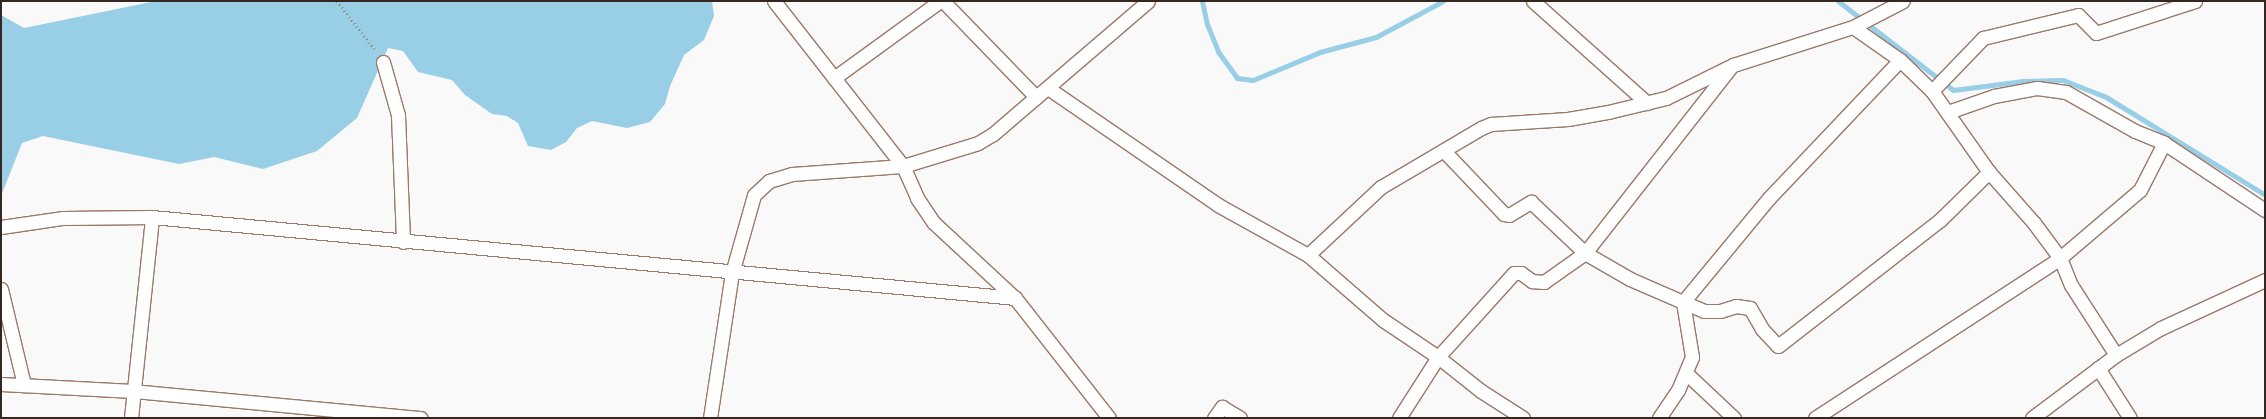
<!DOCTYPE html>
<style>
body{margin:0}
#map{position:relative;width:2266px;height:419px;overflow:hidden;background:#f9f9f9;font-family:Poppins,sans-serif}
div>[style]{position:absolute}
.water>*{inset:0;background:#98cee6}
.stream>*{height:5px;margin:-2.5px;padding:0 2.5px;transform-origin:2.5px;border-radius:2.5px;background:#98cee6}
.path>*{height:2.5px;margin-top:-1.25px;transform-origin:0;background:repeating-linear-gradient(90deg,#928b87 0 1px,transparent 0 4px)}
.roads{filter:drop-shadow(1px 0 #9a7967) drop-shadow(-1px 0 #9a7967) drop-shadow(0 1px #9a7967) drop-shadow(0 -1px #9a7967)}
.street>*{height:13px;margin:-6.5px;padding:0 6.5px;transform-origin:6.5px;border-radius:6.5px;background:#fff}
span{translate:-50% -50%;white-space:nowrap;text-align:center;line-height:1.15;-webkit-text-stroke:3.5px #fff;paint-order:stroke}
.frame{position:absolute;inset:0;border:2px solid #35271f;pointer-events:none}
</style>
<div id="map">
<div class="water">
<i style="clip-path:polygon(156px 1px,712px 1px,714px 16px,704px 40px,684px 55px,670px 86px,665px 104px,650px 122px,627px 128px,592px 121px,577px 128px,566px 142px,551px 150px,528px 146px,518px 123px,507px 116px,492px 114px,465px 95px,452px 80px,418px 72px,403px 51px,388px 48px,357px 118px,317px 151px,263px 169px,214px 157px,179px 164px,43px 136px,22px 143px,1px 196px,1px 15px,24px 28px)"></i>
</div>
<div class="stream">
<i style="left:1202px;top:1px;width:24px;rotate:78deg"></i>
<i style="left:1207px;top:24px;width:31px;rotate:68deg"></i>
<i style="left:1219px;top:53px;width:31px;rotate:54deg"></i>
<i style="left:1237px;top:78px;width:16px;rotate:7deg"></i>
<i style="left:1253px;top:80px;width:73px;rotate:-22.7deg"></i>
<i style="left:1320px;top:52px;width:58px;rotate:-15deg"></i>
<i style="left:1376px;top:37px;width:76px;rotate:-28.2deg"></i>
<i style="left:1838px;top:1px;width:145px;rotate:37.7deg"></i>
<i style="left:1953px;top:90px;width:71px;rotate:-7.3deg"></i>
<i style="left:2023px;top:81px;width:40px;rotate:-1.4deg"></i>
<i style="left:2063px;top:80px;width:46px;rotate:21.6deg"></i>
<i style="left:2106px;top:97px;width:187px;rotate:31.6deg"></i>
</div>
<div class="path">
<i style="left:337px;top:1px;width:63px;rotate:52deg"></i>
</div>
<div class="roads">
<div class="street">
<i style="left:774px;top:1px;width:209px;rotate:52deg"></i>
<i style="left:903px;top:166px;width:35px;rotate:66deg"></i>
<i style="left:917px;top:198px;width:30px;rotate:56deg"></i>
<i style="left:934px;top:223px;width:110px;rotate:42.8deg"></i>
<i style="left:1015px;top:298px;width:152px;rotate:51.9deg"></i>
<i style="left:943px;top:1px;width:134px;rotate:45.9deg"></i>
<i style="left:1533px;top:1px;width:153px;rotate:41.8deg"></i>
<i style="left:1900px;top:60px;width:45px;rotate:44.1deg"></i>
<i style="left:1932px;top:91px;width:99px;rotate:54.9deg"></i>
<i style="left:1989px;top:172px;width:68px;rotate:48.6deg"></i>
<i style="left:2034px;top:223px;width:44px;rotate:53.4deg"></i>
<i style="left:2060px;top:258px;width:29px;rotate:68deg"></i>
<i style="left:2071px;top:285px;width:83px;rotate:57.3deg"></i>
<i style="left:383px;top:62px;width:55px;rotate:74.2deg"></i>
<i style="left:398px;top:115px;width:127px;rotate:87.7deg"></i>
<i style="left:834px;top:78px;width:131px;rotate:-36deg"></i>
<i style="left:1048px;top:88px;width:206px;rotate:34.5deg"></i>
<i style="left:1218px;top:205px;width:103px;rotate:29.1deg"></i>
<i style="left:1308px;top:255px;width:100px;rotate:-43deg"></i>
<i style="left:1381px;top:187px;width:116px;rotate:-30.5deg"></i>
<i style="left:1481px;top:128px;width:11px;rotate:-22deg"></i>
<i style="left:1491px;top:124px;width:77px;rotate:-3.7deg"></i>
<i style="left:1568px;top:119px;width:41px;rotate:-9.9deg"></i>
<i style="left:1608px;top:112px;width:60px;rotate:-13.6deg"></i>
<i style="left:1666px;top:98px;width:75px;rotate:-26.2deg"></i>
<i style="left:1733px;top:65px;width:126px;rotate:-17.6deg"></i>
<i style="left:1853px;top:27px;width:56px;rotate:-27.5deg"></i>
<i style="left:1932px;top:91px;width:74px;rotate:-46.1deg"></i>
<i style="left:1983px;top:38px;width:98px;rotate:-13.6deg"></i>
<i style="left:2078px;top:15px;width:25px;rotate:45deg"></i>
<i style="left:2096px;top:33px;width:104px;rotate:-17.9deg"></i>
<i style="left:1948px;top:112px;width:49px;rotate:-19.2deg"></i>
<i style="left:1994px;top:96px;width:44px;rotate:-10.5deg"></i>
<i style="left:2037px;top:88px;width:29px;rotate:8deg"></i>
<i style="left:2066px;top:92px;width:79px;rotate:29.5deg"></i>
<i style="left:2135px;top:131px;width:31px;rotate:22deg"></i>
<i style="left:2164px;top:143px;width:121px;rotate:33.6deg"></i>
<i style="left:1444px;top:151px;width:87px;rotate:46.4deg"></i>
<i style="left:1504px;top:214px;width:5px;rotate:11deg"></i>
<i style="left:1509px;top:215px;width:26px;rotate:-31deg"></i>
<i style="left:1531px;top:202px;width:74px;rotate:43.4deg"></i>
<i style="left:1585px;top:253px;width:235px;rotate:-51.9deg"></i>
<i style="left:1px;top:227px;width:63px;rotate:-8.3deg"></i>
<i style="left:63px;top:218px;width:89px;rotate:-0.6deg"></i>
<i style="left:152px;top:217px;width:867px;rotate:5.36deg"></i>
<i style="left:1308px;top:255px;width:99px;rotate:40.9deg"></i>
<i style="left:1383px;top:320px;width:66px;rotate:33.9deg"></i>
<i style="left:1438px;top:357px;width:55px;rotate:38.3deg"></i>
<i style="left:1481px;top:391px;width:50px;rotate:32.7deg"></i>
<i style="left:1px;top:289px;width:99px;rotate:76.5deg"></i>
<i style="left:1683px;top:302px;width:23px;rotate:23deg"></i>
<i style="left:1704px;top:311px;width:16px"></i>
<i style="left:1720px;top:311px;width:17px;rotate:-17deg"></i>
<i style="left:1736px;top:306px;width:14px;rotate:8deg"></i>
<i style="left:1750px;top:308px;width:24px;rotate:60deg"></i>
<i style="left:1762px;top:329px;width:23px;rotate:47deg"></i>
<i style="left:1778px;top:346px;width:205px;rotate:-37.9deg"></i>
<i style="left:1940px;top:220px;width:69px;rotate:-44.4deg"></i>
<i style="left:2098px;top:368px;width:59px;rotate:57.4deg"></i>
<i style="left:1686px;top:373px;width:66px;rotate:43.2deg"></i>
<i style="left:1px;top:384px;width:132px;rotate:3deg"></i>
<i style="left:133px;top:391px;width:289px;rotate:5.4deg"></i>
<i style="left:131px;top:418px;width:202px;rotate:-84deg"></i>
<i style="left:710px;top:418px;width:147px;rotate:-81.4deg"></i>
<i style="left:732px;top:273px;width:81px;rotate:-74.2deg"></i>
<i style="left:754px;top:195px;width:21px;rotate:-43deg"></i>
<i style="left:769px;top:181px;width:24px;rotate:-17deg"></i>
<i style="left:792px;top:174px;width:111px;rotate:-4.1deg"></i>
<i style="left:903px;top:166px;width:78px;rotate:-17deg"></i>
<i style="left:978px;top:143px;width:17px;rotate:-31deg"></i>
<i style="left:993px;top:134px;width:204px;rotate:-40.6deg"></i>
<i style="left:1214px;top:418px;width:14px;rotate:-54deg"></i>
<i style="left:1222px;top:407px;width:21px;rotate:31deg"></i>
<i style="left:1399px;top:418px;width:72px;rotate:-57.4deg"></i>
<i style="left:1438px;top:357px;width:113px;rotate:-47.9deg"></i>
<i style="left:1514px;top:273px;width:7px"></i>
<i style="left:1521px;top:273px;width:14px;rotate:36deg"></i>
<i style="left:1532px;top:281px;width:12px;rotate:5deg"></i>
<i style="left:1544px;top:282px;width:50px;rotate:-35.3deg"></i>
<i style="left:1585px;top:253px;width:52px;rotate:30deg"></i>
<i style="left:1630px;top:279px;width:58px;rotate:23.5deg"></i>
<i style="left:1683px;top:302px;width:135px;rotate:-50.4deg"></i>
<i style="left:1769px;top:198px;width:190px;rotate:-46.5deg"></i>
<i style="left:1900px;top:60px;width:57px;rotate:-144.9deg"></i>
<i style="left:1659px;top:418px;width:34px;rotate:-56deg"></i>
<i style="left:1678px;top:390px;width:36px;rotate:-67deg"></i>
<i style="left:1692px;top:357px;width:56px;rotate:-99.3deg"></i>
<i style="left:1815px;top:418px;width:293px;rotate:-33.1deg"></i>
<i style="left:2060px;top:258px;width:105px;rotate:-40.4deg"></i>
<i style="left:2140px;top:190px;width:53px;rotate:-62.9deg"></i>
<i style="left:2032px;top:418px;width:105px;rotate:-36.9deg"></i>
<i style="left:2116px;top:355px;width:52px;rotate:-31deg"></i>
<i style="left:2161px;top:328px;width:115px;rotate:-24.8deg"></i>
</div>
</div>
<div class="frame"></div>
</div>
